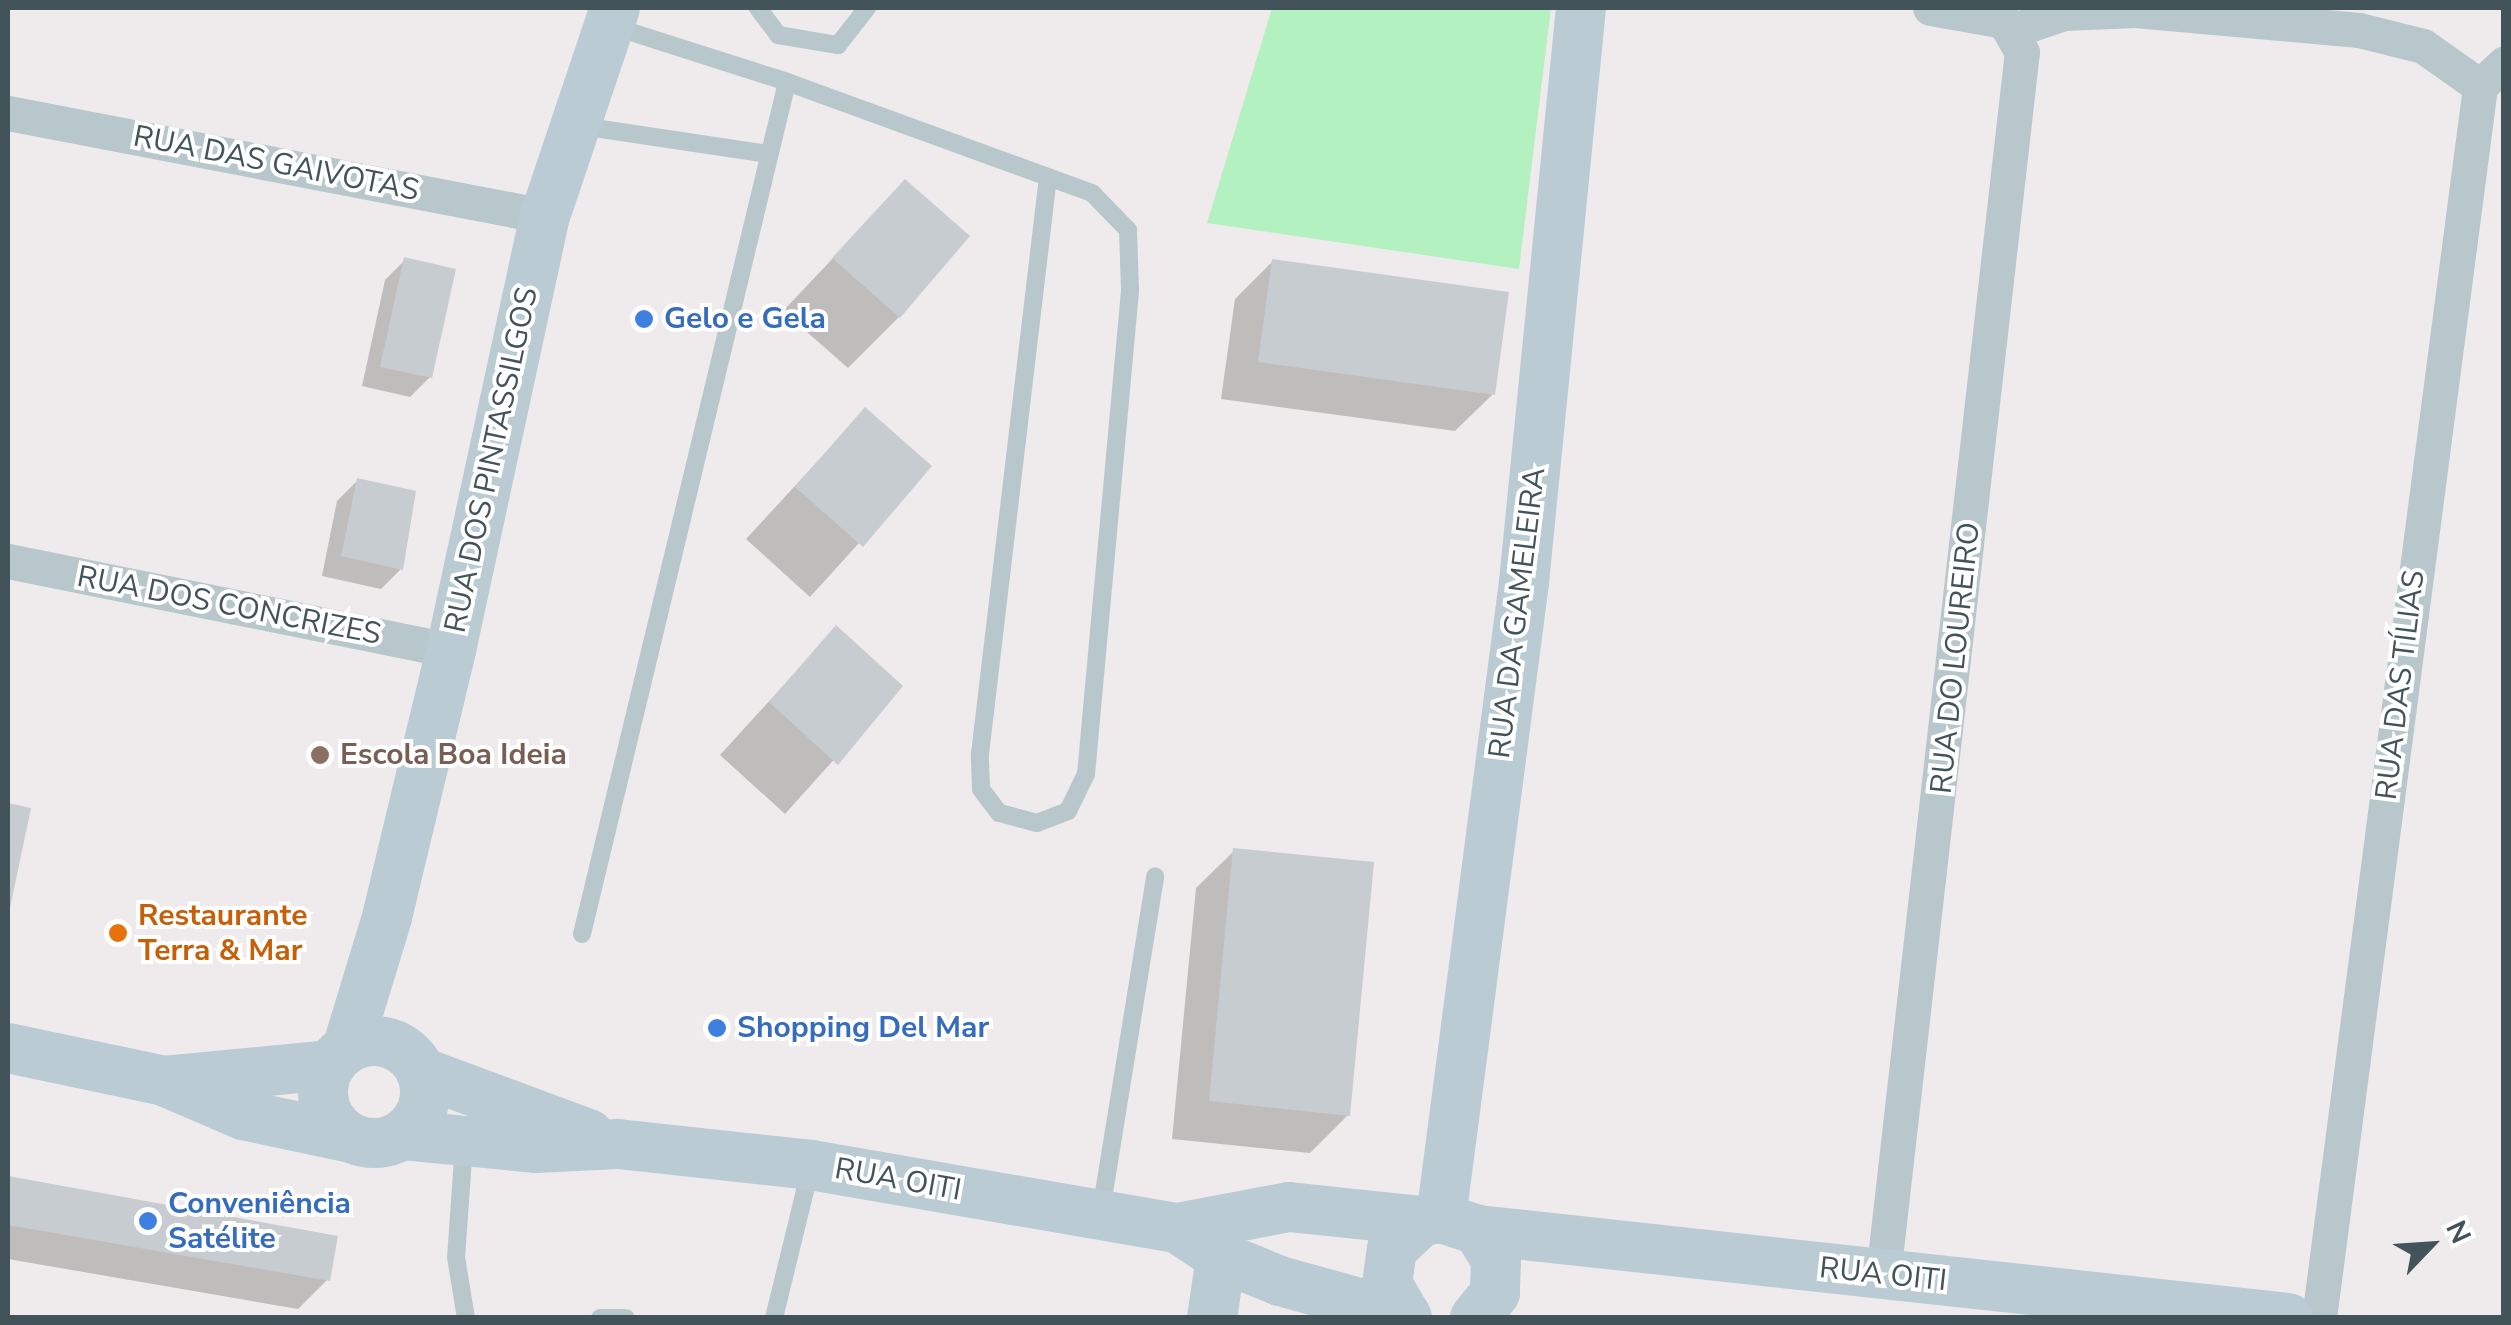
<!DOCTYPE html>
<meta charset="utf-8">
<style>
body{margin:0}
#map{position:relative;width:2511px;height:1325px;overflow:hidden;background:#efebec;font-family:"Nunito Sans",sans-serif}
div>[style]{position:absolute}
.green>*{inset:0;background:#b4f1c1}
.shadow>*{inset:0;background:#0003}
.building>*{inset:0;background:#c7ccd1}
.lane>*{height:18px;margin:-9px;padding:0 9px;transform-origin:9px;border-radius:9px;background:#b8c7cc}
.street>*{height:35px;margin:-17.5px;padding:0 17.5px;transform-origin:17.5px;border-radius:17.5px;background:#b8c7cc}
.secondary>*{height:50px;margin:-25px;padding:0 25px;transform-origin:25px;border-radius:25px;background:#bacbd4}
.secondary>.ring{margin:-25px;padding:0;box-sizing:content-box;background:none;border:50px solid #bacbd4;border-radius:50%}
.dots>*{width:28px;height:28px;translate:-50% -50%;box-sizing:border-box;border:5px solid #fff;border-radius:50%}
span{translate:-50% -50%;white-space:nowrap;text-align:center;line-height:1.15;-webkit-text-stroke:8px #fff;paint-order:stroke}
.street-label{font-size:30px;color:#43535a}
.shop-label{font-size:30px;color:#366cbe;font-weight:700}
.left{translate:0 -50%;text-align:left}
.education-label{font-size:30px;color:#785e54;font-weight:700}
.food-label{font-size:30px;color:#c56008;font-weight:700}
.frame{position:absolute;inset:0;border:10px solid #43535a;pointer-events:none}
.north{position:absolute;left:2381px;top:1195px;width:100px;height:100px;-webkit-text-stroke:8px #fff;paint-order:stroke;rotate:65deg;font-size:28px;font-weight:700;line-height:40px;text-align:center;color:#43535a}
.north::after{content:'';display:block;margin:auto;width:35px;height:45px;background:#43535a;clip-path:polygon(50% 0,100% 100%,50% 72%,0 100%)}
</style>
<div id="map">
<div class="green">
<i style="clip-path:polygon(1272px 8px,1551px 8px,1519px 269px,1207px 223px)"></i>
</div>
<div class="shadow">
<i style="clip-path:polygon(905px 182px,899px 317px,848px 368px,783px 311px)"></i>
<i style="clip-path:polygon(405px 260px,430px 377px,410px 397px,362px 386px,385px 280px)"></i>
<i style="clip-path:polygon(1273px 261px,1493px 394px,1455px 431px,1221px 399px,1235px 299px)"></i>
<i style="clip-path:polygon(865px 410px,929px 466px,810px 597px,746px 539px)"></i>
<i style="clip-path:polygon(357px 481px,401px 569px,381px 589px,322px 576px,337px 501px)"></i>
<i style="clip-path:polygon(836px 628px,900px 686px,785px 814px,720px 755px)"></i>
<i style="clip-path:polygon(8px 806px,28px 810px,8px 908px)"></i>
<i style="clip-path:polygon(1234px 851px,1348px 1115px,1310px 1153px,1172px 1139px,1196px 888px)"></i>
<i style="clip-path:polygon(8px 1180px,335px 1238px,327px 1280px,298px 1309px,8px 1259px)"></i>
</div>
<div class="building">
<i style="clip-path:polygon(905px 179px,970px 236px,900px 318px,832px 258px)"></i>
<i style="clip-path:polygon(404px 257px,456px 269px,432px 378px,380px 367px)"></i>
<i style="clip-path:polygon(1272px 259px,1509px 292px,1495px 395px,1258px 362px)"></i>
<i style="clip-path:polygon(865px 407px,932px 466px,863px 547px,795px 487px)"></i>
<i style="clip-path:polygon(357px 478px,416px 491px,403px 570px,341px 556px)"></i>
<i style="clip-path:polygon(836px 625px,903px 686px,838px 765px,769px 702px)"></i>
<i style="clip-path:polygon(8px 803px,31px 808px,9px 913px,8px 913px)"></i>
<i style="clip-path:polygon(1233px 848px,1374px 862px,1350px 1116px,1209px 1101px)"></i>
<i style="clip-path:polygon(8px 1176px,338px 1236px,330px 1281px,8px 1225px)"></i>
</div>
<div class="lane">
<i style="left:758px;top:8px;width:34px;rotate:53deg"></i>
<i style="left:778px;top:35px;width:61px;rotate:9.5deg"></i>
<i style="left:838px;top:45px;width:47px;rotate:-51.9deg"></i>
<i style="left:612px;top:26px;width:184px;rotate:17.7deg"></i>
<i style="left:787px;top:82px;width:325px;rotate:20deg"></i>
<i style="left:1092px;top:193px;width:52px;rotate:45.8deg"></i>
<i style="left:1128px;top:230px;width:61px;rotate:88.1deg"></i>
<i style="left:1130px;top:291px;width:485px;rotate:95.2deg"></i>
<i style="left:1086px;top:774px;width:41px;rotate:115.9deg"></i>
<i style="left:1068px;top:811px;width:33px;rotate:159deg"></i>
<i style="left:1037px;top:823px;width:39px;rotate:-165deg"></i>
<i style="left:999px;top:813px;width:30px;rotate:-127deg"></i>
<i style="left:981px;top:789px;width:35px;rotate:-92deg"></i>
<i style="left:980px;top:754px;width:581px;rotate:-83.28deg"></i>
<i style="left:581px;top:126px;width:190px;rotate:8.5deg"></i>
<i style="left:582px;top:934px;width:876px;rotate:-76.47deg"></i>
<i style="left:464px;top:1144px;width:113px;rotate:94deg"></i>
<i style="left:456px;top:1257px;width:62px;rotate:80.7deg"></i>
<i style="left:1101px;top:1211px;width:339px;rotate:-80.8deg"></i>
<i style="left:600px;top:1318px;width:26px"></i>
<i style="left:774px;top:1318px;width:156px;rotate:-76.3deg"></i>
</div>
<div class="street">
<i style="left:2014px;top:30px;width:53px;rotate:-18.8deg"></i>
<i style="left:2064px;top:13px;width:71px;rotate:-2.4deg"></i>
<i style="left:2135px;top:10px;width:225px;rotate:5.1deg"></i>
<i style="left:2359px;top:30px;width:66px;rotate:14deg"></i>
<i style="left:2423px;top:46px;width:70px;rotate:35.1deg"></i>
<i style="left:8px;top:113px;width:547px;rotate:10.86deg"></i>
<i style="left:8px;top:561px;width:452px;rotate:11.4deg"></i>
<i style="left:1883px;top:1275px;width:1231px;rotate:-83.52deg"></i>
<i style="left:2022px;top:52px;width:36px;rotate:-120deg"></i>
<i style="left:2004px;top:21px;width:75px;rotate:-170deg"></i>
<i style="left:2319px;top:1318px;width:1242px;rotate:-82.55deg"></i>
<i style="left:2480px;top:86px;width:33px;rotate:-43deg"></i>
</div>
<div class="secondary">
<i class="ring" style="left:323px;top:1041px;width:52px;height:52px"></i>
<i style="left:8px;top:1048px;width:159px;rotate:11.9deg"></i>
<i style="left:164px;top:1081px;width:86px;rotate:23.3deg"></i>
<i style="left:243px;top:1115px;width:110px;rotate:12deg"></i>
<i style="left:347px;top:1049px;width:138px;rotate:-73.1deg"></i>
<i style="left:387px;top:917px;width:275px;rotate:-76.5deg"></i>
<i style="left:451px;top:650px;width:444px;rotate:-77.8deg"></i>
<i style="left:545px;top:216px;width:219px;rotate:-71.4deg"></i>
<i style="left:421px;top:1072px;width:179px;rotate:20.3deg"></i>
<i style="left:164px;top:1081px;width:168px;rotate:-5.5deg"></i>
<i style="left:403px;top:1135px;width:134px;rotate:5.6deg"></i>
<i style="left:536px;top:1148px;width:82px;rotate:-2.8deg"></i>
<i style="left:618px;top:1144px;width:194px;rotate:6.2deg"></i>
<i style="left:811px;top:1165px;width:371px;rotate:9.8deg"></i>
<i style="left:1177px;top:1228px;width:53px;rotate:33.4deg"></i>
<i style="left:1221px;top:1257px;width:64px;rotate:22.1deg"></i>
<i style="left:1280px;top:1281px;width:131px;rotate:15.5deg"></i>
<i style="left:1441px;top:1218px;width:641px;rotate:-82.56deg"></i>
<i style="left:1524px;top:582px;width:577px;rotate:-84.33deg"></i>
<i style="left:1177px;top:1228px;width:114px;rotate:-10.6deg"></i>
<i style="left:1289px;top:1207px;width:134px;rotate:6deg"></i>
<i style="left:1478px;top:1230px;width:815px;rotate:6.2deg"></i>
<i style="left:1212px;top:1318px;width:62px;rotate:-81.6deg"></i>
<i style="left:1407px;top:1318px;width:39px;rotate:-120deg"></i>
<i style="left:1387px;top:1284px;width:35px;rotate:-82deg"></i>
<i style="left:1392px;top:1249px;width:41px;rotate:-43deg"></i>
<i style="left:1422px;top:1221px;width:19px;rotate:-9deg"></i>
<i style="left:1441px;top:1218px;width:39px;rotate:18deg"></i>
<i style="left:1478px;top:1230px;width:35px;rotate:59deg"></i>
<i style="left:1496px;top:1260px;width:33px;rotate:92deg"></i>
<i style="left:1495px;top:1293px;width:32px;rotate:129deg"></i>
</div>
<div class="dots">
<i style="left:644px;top:319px;background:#3f7fe0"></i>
<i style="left:320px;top:755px;background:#8d6e63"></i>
<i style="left:118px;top:933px;background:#e8710a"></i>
<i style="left:717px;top:1028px;background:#3f7fe0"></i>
<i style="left:148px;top:1221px;background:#3f7fe0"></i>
</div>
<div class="street-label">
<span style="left:276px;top:164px;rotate:11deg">RUA DAS GAIVOTAS</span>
<span style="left:492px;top:460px;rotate:-78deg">RUA DOS PINTASSILGOS</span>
<span style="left:229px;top:606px;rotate:11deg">RUA DOS CONCRIZES</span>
<span style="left:1518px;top:613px;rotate:-83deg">RUA DA GAMELEIRA</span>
<span style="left:1956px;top:658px;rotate:-84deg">RUA DO LOUREIRO</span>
<span style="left:2401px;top:685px;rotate:-83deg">RUA DAS TÍLIAS</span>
<span style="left:898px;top:1180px;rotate:10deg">RUA OITI</span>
<span style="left:1883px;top:1275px;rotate:6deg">RUA OITI</span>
</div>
<div class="shop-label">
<span class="left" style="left:664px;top:319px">Gelo e Gela</span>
<span class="left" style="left:737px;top:1028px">Shopping Del Mar</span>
<span class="left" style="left:168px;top:1221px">Conveniência<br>Satélite</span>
</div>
<div class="education-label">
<span class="left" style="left:340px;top:755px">Escola Boa Ideia</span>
</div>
<div class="food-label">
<span class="left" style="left:138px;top:933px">Restaurante<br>Terra &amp; Mar</span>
</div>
<div class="frame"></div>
<div class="north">N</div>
</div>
